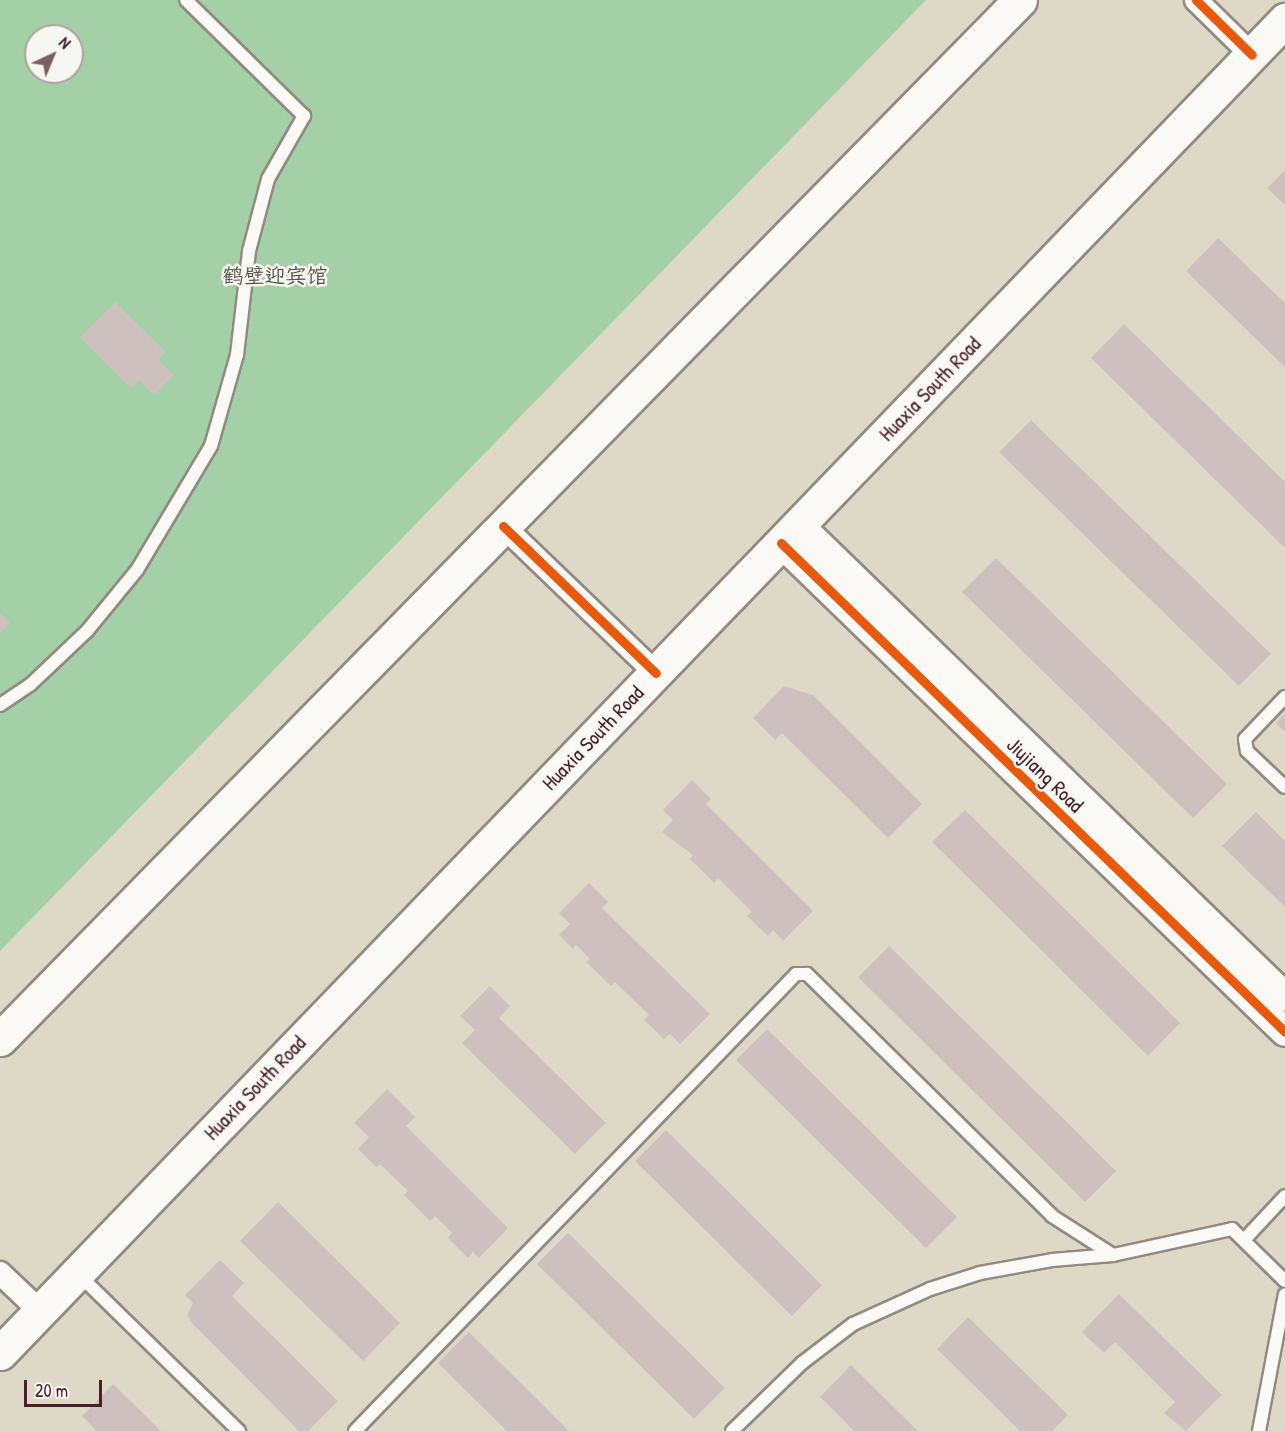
<!DOCTYPE html>
<meta charset="utf-8">
<style>
body{margin:0}
#map{position:relative;width:1285px;height:1431px;overflow:hidden;background:#ded9c6;font-family:"Patrick Hand","LXGW WenKai TC",sans-serif}
div>[style]{position:absolute}
.green>*{inset:0;background:#a3d0a7}
.building>*{inset:0;background:#cfc0c0}
.roads{filter:drop-shadow(2px 0 #938982) drop-shadow(-2px 0 #938982) drop-shadow(0 2px #938982) drop-shadow(0 -2px #938982)}
.service>*{height:12px;margin:-6px;padding:0 6px;transform-origin:6px;border-radius:6px;background:#faf9f6}
.minor>*{height:22px;margin:-11px;padding:0 11px;transform-origin:11px;border-radius:11px;background:#faf9f6}
.tertiary>*{height:28px;margin:-14px;padding:0 14px;transform-origin:14px;border-radius:14px;background:#faf9f6}
.secondary>*{height:33px;margin:-16.5px;padding:0 16.5px;transform-origin:16.5px;border-radius:16.5px;background:#faf9f6}
.cycleway>*{height:9px;margin:-4.5px;padding:0 4.5px;transform-origin:4.5px;border-radius:4.5px;background:#e8590c}
span{translate:-50% -50%;white-space:nowrap;text-align:center;line-height:1.15;-webkit-text-stroke:5px #f6f6f2;paint-order:stroke}
.park-label{font-size:21px;color:#565248}
.street-label{font-size:21px;color:#4a1f2b}
.north{position:absolute;left:24px;top:24px;width:60px;height:60px;box-sizing:border-box;background:#f6f6f2;border:2px solid #b1a0a2;border-radius:50%;rotate:44deg;font-size:16px;font-weight:700;line-height:24px;text-align:center;color:#4a1f2b}
.north::after{content:'';display:block;margin:auto;width:21px;height:27px;background:#7e6061;clip-path:polygon(50% 0,100% 100%,50% 72%,0 100%)}
.scale{position:absolute;left:24px;top:1380px;width:78px;height:27px;box-sizing:border-box;border:3px solid #4a1f2b;border-top:0;padding-left:8px;font-size:18px;line-height:21px;white-space:nowrap;color:#4a1f2b;-webkit-text-stroke:4px #f6f6f2;paint-order:stroke}
</style>
<div id="map">
<div class="green">
<i style="clip-path:polygon(evenodd,0 0,926px 0,0 951px,0 0,36px 36px,72px 36px,72px 72px,36px 72px,36px 36px)"></i>
</div>
<div class="building">
<i style="clip-path:polygon(1285px 170px,1285px 205px,1267px 188px)"></i>
<i style="clip-path:polygon(1218px 238px,1285px 303px,1285px 367px,1186px 271px)"></i>
<i style="clip-path:polygon(115px 302px,166px 352px,158px 360px,174px 375px,154px 395px,139px 380px,131px 388px,80px 337px)"></i>
<i style="clip-path:polygon(1124px 324px,1285px 482px,1285px 548px,1091px 358px)"></i>
<i style="clip-path:polygon(1031px 420px,1271px 654px,1239px 686px,999px 452px)"></i>
<i style="clip-path:polygon(996px 558px,1227px 784px,1193px 818px,962px 592px)"></i>
<i style="clip-path:polygon(0 613px,10px 623px,0 634px)"></i>
<i style="clip-path:polygon(784px 686px,813px 695px,922px 804px,888px 838px,782px 733px,775px 740px,753px 718px)"></i>
<i style="clip-path:polygon(1285px 713px,1285px 732px,1276px 723px)"></i>
<i style="clip-path:polygon(692px 780px,711px 799px,706px 804px,813px 911px,783px 941px,773px 930px,768px 936px,747px 916px,752px 912px,718px 878px,714px 883px,690px 859px,693px 855px,662px 832px,673px 820px,663px 810px)"></i>
<i style="clip-path:polygon(965px 810px,1180px 1023px,1148px 1056px,932px 842px)"></i>
<i style="clip-path:polygon(1256px 812px,1285px 841px,1285px 907px,1222px 846px)"></i>
<i style="clip-path:polygon(589px 883px,608px 902px,602px 908px,710px 1014px,680px 1044px,670px 1034px,664px 1039px,644px 1020px,649px 1015px,615px 982px,611px 986px,586px 962px,590px 959px,576px 945px,573px 949px,559px 935px,570px 924px,559px 913px)"></i>
<i style="clip-path:polygon(889px 946px,1116px 1171px,1085px 1202px,858px 977px)"></i>
<i style="clip-path:polygon(490px 986px,510px 1006px,499px 1018px,606px 1123px,575px 1154px,462px 1043px,475px 1030px,460px 1016px)"></i>
<i style="clip-path:polygon(767px 1029px,957px 1217px,926px 1248px,736px 1060px)"></i>
<i style="clip-path:polygon(387px 1089px,415px 1117px,406px 1126px,508px 1228px,479px 1258px,473px 1252px,468px 1258px,448px 1238px,452px 1233px,435px 1216px,430px 1221px,404px 1195px,408px 1191px,380px 1164px,376px 1167px,358px 1149px,369px 1137px,354px 1123px)"></i>
<i style="clip-path:polygon(666px 1130px,822px 1285px,792px 1316px,635px 1161px)"></i>
<i style="clip-path:polygon(278px 1202px,400px 1323px,363px 1361px,240px 1241px)"></i>
<i style="clip-path:polygon(568px 1233px,725px 1388px,694px 1419px,537px 1264px)"></i>
<i style="clip-path:polygon(220px 1260px,244px 1283px,232px 1296px,338px 1401px,308px 1431px,299px 1431px,191px 1322px,187px 1315px,193px 1303px,185px 1295px)"></i>
<i style="clip-path:polygon(1119px 1294px,1222px 1395px,1186px 1431px,1164px 1413px,1175px 1402px,1115px 1342px,1104px 1353px,1082px 1332px)"></i>
<i style="clip-path:polygon(968px 1317px,1068px 1415px,1052px 1431px,1020px 1431px,937px 1349px)"></i>
<i style="clip-path:polygon(469px 1332px,569px 1431px,507px 1431px,438px 1363px)"></i>
<i style="clip-path:polygon(851px 1365px,918px 1431px,854px 1431px,820px 1397px)"></i>
<i style="clip-path:polygon(113px 1384px,161px 1431px,97px 1431px,82px 1416px)"></i>
</div>
<div class="roads">
<div class="service">
<i style="left:1285px;top:697px;width:58px;rotate:133.6deg"></i>
<i style="left:1245px;top:739px;width:12px;rotate:81deg"></i>
<i style="left:1247px;top:751px;width:52px;rotate:43.5deg"></i>
<i style="left:0;top:705px;width:36px;rotate:-34deg"></i>
<i style="left:30px;top:685px;width:79px;rotate:-43.5deg"></i>
<i style="left:87px;top:631px;width:79px;rotate:-50.7deg"></i>
<i style="left:137px;top:570px;width:144px;rotate:-59.2deg"></i>
<i style="left:211px;top:446px;width:95px;rotate:-74.1deg"></i>
<i style="left:237px;top:355px;width:105px;rotate:-83.4deg"></i>
<i style="left:249px;top:251px;width:74px;rotate:-75.2deg"></i>
<i style="left:268px;top:179px;width:73px;rotate:-60.3deg"></i>
<i style="left:304px;top:116px;width:165px;rotate:-135.5deg"></i>
<i style="left:1244px;top:1240px;width:60px;rotate:-47deg"></i>
<i style="left:78px;top:1274px;width:225px;rotate:44.3deg"></i>
<i style="left:355px;top:1431px;width:635px;rotate:-46.02deg"></i>
<i style="left:796px;top:974px;width:11px"></i>
<i style="left:807px;top:974px;width:344px;rotate:44.6deg"></i>
<i style="left:1052px;top:1216px;width:72px;rotate:32.6deg"></i>
<i style="left:732px;top:1431px;width:98px;rotate:-44.2deg"></i>
<i style="left:802px;top:1363px;width:64px;rotate:-37.4deg"></i>
<i style="left:853px;top:1324px;width:85px;rotate:-24.4deg"></i>
<i style="left:930px;top:1289px;width:52px;rotate:-17.7deg"></i>
<i style="left:980px;top:1273px;width:73px;rotate:-10.2deg"></i>
<i style="left:1052px;top:1260px;width:61px;rotate:-4.7deg"></i>
<i style="left:1113px;top:1255px;width:122px;rotate:-12.3deg"></i>
<i style="left:1232px;top:1229px;width:74px;rotate:44.5deg"></i>
<i style="left:1259px;top:1431px;width:139px;rotate:-79.3deg"></i>
</div>
<div class="minor">
<i style="left:1196px;top:0;width:78px;rotate:44.5deg"></i>
<i style="left:503px;top:526px;width:212px;rotate:43.9deg"></i>
<i style="left:0;top:1273px;width:55px;rotate:43.5deg"></i>
</div>
<div class="tertiary">
<i style="left:799px;top:525px;width:677px;rotate:44.16deg"></i>
<i style="left:781px;top:543px;width:702px;rotate:44.13deg"></i>
</div>
<div class="secondary">
<i style="left:0;top:1039px;width:1456px;rotate:-45.53deg"></i>
<i style="left:0;top:1353px;width:1852px;rotate:-46.05deg"></i>
</div>
</div>
<div class="cycleway">
<i style="left:1196px;top:0;width:78px;rotate:44.5deg"></i>
<i style="left:503px;top:526px;width:212px;rotate:43.9deg"></i>
<i style="left:781px;top:543px;width:702px;rotate:44.13deg"></i>
</div>
<div class="park-label">
<span style="left:275px;top:276px">鹤壁迎宾馆</span>
</div>
<div class="street-label">
<span style="left:930px;top:389px;rotate:-46deg">Huaxia South Road</span>
<span style="left:593px;top:738px;rotate:-46deg">Huaxia South Road</span>
<span style="left:1045px;top:775px;rotate:44deg">Jiujiang Road</span>
<span style="left:255px;top:1088px;rotate:-46deg">Huaxia South Road</span>
</div>
<div class="north">N</div>
<div class="scale">20 m</div>
</div>
